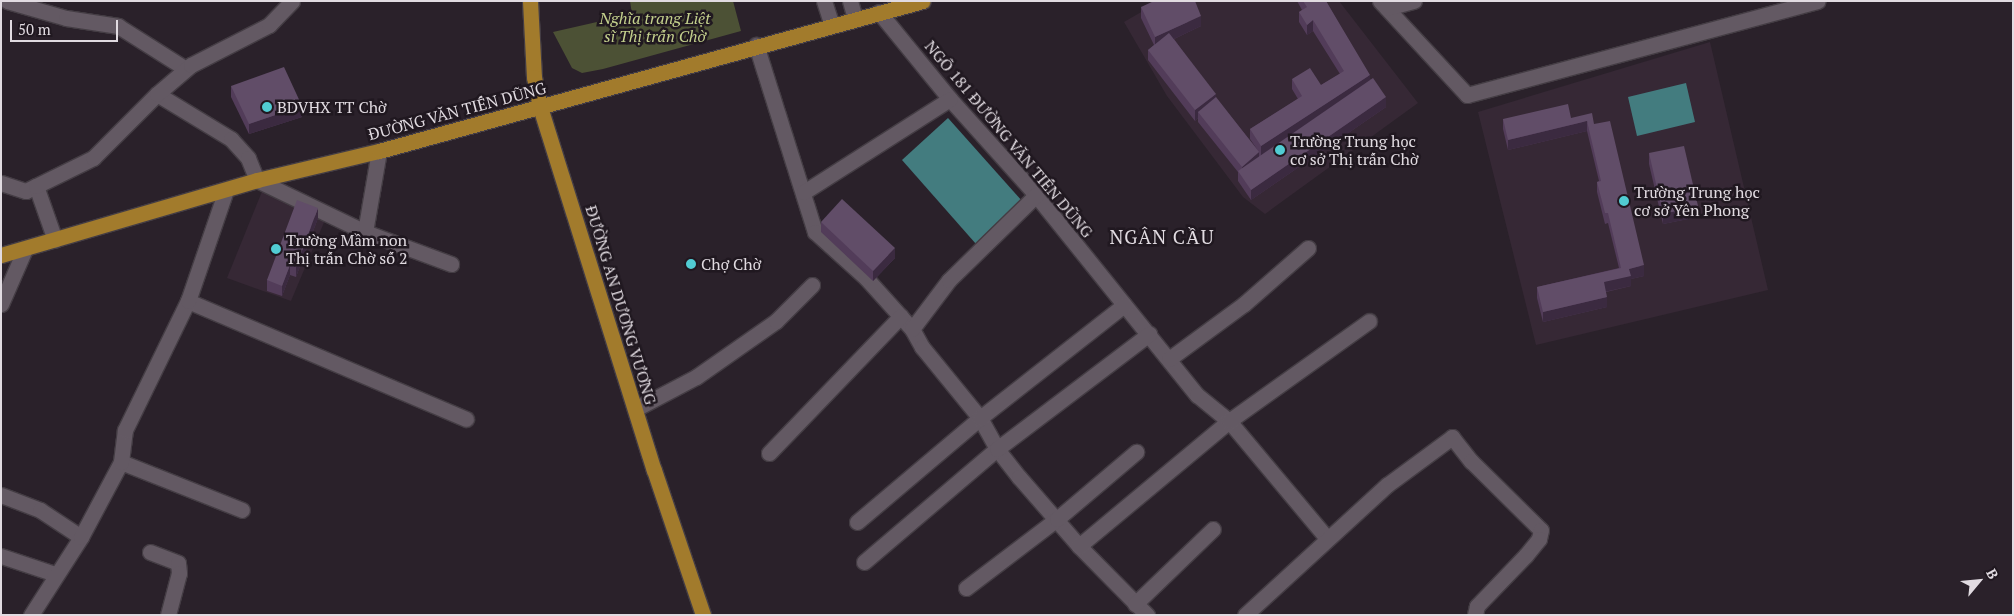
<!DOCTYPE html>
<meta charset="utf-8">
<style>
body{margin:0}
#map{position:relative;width:2014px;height:616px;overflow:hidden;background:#2a212a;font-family:"PT Serif",serif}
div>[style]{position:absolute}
.built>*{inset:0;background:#362835}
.green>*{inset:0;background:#4c5135}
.water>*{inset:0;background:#437c7f}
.roads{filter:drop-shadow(1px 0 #443d44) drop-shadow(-1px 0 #443d44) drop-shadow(0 1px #443d44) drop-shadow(0 -1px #443d44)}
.minor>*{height:15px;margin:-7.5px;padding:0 7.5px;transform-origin:7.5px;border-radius:7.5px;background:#635963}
.major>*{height:15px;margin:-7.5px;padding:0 7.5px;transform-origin:7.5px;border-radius:7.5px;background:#a27b2c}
.wall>*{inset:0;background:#523c59}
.shaded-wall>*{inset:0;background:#3b2a40}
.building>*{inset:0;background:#614d68}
.dots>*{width:14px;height:14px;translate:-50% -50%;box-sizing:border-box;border:2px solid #201820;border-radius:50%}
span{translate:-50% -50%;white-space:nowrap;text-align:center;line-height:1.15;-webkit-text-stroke:5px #201820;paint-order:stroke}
.park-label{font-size:16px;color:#c4d18d;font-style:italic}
.poi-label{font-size:16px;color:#e1dbe1}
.left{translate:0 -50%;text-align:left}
.street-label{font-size:16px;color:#e1dbe1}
.quarter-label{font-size:19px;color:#e1dbe1;letter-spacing:1px}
.frame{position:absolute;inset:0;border:2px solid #e1dbe1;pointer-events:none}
.north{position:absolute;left:1954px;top:556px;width:50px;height:50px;-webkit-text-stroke:4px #201820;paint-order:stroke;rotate:62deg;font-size:14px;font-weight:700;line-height:20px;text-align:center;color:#e1dbe1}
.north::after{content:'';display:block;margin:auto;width:18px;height:22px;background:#e1dbe1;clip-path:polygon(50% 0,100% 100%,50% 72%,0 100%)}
.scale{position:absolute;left:10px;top:20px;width:108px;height:22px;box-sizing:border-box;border:2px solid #e1dbe1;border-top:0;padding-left:6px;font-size:15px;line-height:18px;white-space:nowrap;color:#e1dbe1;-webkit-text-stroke:4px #201820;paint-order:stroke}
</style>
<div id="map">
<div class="built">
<i style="clip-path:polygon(1154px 1px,1339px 1px,1418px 103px,1265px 214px,1243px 197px,1167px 96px,1124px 22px,1155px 4px)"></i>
<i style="clip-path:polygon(1710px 42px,1768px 290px,1536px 345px,1478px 112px)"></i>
<i style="clip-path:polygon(263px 189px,325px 220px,291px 301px,227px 278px)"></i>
</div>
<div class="green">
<i style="clip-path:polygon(630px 1px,733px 1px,741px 31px,603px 69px,582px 73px,572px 68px,553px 32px,632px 14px)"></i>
</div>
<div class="water">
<i style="clip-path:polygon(1686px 83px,1695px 122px,1637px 136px,1628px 97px)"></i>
<i style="clip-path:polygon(948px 118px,1023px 202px,976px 244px,902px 160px)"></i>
</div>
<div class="roads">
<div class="minor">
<i style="left:7px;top:1px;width:61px;rotate:16.1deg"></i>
<i style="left:66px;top:18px;width:53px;rotate:8.7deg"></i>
<i style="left:118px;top:26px;width:80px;rotate:32.3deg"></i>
<i style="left:824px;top:1px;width:26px;rotate:72deg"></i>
<i style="left:850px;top:1px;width:18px;rotate:74deg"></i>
<i style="left:1380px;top:1px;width:128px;rotate:47.2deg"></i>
<i style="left:1467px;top:95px;width:363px;rotate:-15deg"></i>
<i style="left:1387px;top:8px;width:28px;rotate:-15deg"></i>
<i style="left:879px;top:12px;width:112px;rotate:50.8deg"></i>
<i style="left:950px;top:99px;width:129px;rotate:48.1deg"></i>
<i style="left:1036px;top:195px;width:257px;rotate:51.2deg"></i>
<i style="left:1197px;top:395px;width:41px;rotate:39.1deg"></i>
<i style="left:1229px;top:421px;width:153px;rotate:50.1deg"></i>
<i style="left:756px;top:45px;width:196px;rotate:72.5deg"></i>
<i style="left:815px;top:232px;width:69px;rotate:42deg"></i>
<i style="left:866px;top:278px;width:69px;rotate:48deg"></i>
<i style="left:912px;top:329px;width:21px;rotate:61deg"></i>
<i style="left:922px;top:347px;width:92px;rotate:50.8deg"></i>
<i style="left:980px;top:418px;width:35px;rotate:61deg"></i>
<i style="left:997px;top:449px;width:36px;rotate:52deg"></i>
<i style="left:1019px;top:477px;width:91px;rotate:49deg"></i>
<i style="left:1079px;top:546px;width:97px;rotate:45.4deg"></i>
<i style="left:157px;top:94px;width:87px;rotate:31.3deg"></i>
<i style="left:231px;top:139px;width:25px;rotate:48deg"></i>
<i style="left:248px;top:158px;width:24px;rotate:68deg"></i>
<i style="left:257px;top:180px;width:120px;rotate:25.7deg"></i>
<i style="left:365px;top:232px;width:92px;rotate:20.4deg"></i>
<i style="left:1px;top:183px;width:26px;rotate:18deg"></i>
<i style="left:26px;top:191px;width:11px;rotate:-27deg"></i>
<i style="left:36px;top:186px;width:57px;rotate:70.6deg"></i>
<i style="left:36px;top:186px;width:64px;rotate:-26.2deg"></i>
<i style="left:93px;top:158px;width:91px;rotate:-45deg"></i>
<i style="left:157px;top:94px;width:45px;rotate:-40.5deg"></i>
<i style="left:191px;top:65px;width:88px;rotate:-27.1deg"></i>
<i style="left:269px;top:25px;width:33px;rotate:-46deg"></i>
<i style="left:804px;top:192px;width:173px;rotate:-32.5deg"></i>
<i style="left:365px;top:232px;width:82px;rotate:-80.2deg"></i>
<i style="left:188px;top:301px;width:302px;rotate:23deg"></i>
<i style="left:1px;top:304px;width:60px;rotate:-66.4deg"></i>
<i style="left:912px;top:329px;width:61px;rotate:-52.9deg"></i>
<i style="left:949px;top:280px;width:122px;rotate:-44.3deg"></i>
<i style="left:1169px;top:359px;width:93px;rotate:-36.3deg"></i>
<i style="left:1244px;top:304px;width:85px;rotate:-41.2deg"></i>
<i style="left:635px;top:409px;width:69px;rotate:-27.7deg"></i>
<i style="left:696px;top:377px;width:98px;rotate:-35deg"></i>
<i style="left:776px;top:321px;width:51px;rotate:-45deg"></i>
<i style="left:769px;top:453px;width:190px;rotate:-46.1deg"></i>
<i style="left:121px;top:462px;width:130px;rotate:21.6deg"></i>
<i style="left:1px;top:495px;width:42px;rotate:21deg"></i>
<i style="left:40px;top:510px;width:49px;rotate:33.4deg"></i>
<i style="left:857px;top:522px;width:161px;rotate:-40.2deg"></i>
<i style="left:980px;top:418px;width:183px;rotate:-38.1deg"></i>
<i style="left:1079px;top:546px;width:195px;rotate:-39.8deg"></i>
<i style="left:1229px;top:421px;width:172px;rotate:-35.5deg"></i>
<i style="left:150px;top:552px;width:30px;rotate:21deg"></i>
<i style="left:178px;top:563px;width:10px;rotate:84deg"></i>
<i style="left:179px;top:573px;width:43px;rotate:104.7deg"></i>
<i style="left:1px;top:556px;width:57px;rotate:18.4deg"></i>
<i style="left:864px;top:562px;width:175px;rotate:-40.4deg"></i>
<i style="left:997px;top:449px;width:191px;rotate:-37.1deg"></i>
<i style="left:966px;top:588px;width:114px;rotate:-37.2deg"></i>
<i style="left:1057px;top:519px;width:104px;rotate:-40.3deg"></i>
<i style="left:1135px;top:604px;width:108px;rotate:-43.9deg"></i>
<i style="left:31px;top:615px;width:93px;rotate:-57.3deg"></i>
<i style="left:81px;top:537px;width:85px;rotate:-61.9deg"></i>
<i style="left:121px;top:462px;width:32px;rotate:-83deg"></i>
<i style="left:125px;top:430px;width:144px;rotate:-64deg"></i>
<i style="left:188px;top:301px;width:117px;rotate:-71.1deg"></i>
<i style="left:1245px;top:615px;width:193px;rotate:-42.5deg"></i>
<i style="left:1387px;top:485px;width:81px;rotate:-36.4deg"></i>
<i style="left:1452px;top:437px;width:31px;rotate:52deg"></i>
<i style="left:1471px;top:461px;width:98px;rotate:44.6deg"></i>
<i style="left:1541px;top:530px;width:9px;rotate:103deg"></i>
<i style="left:1539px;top:539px;width:21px;rotate:129deg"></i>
<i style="left:1526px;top:555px;width:71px;rotate:133.9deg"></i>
<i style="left:1477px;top:606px;width:9px;rotate:103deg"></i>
</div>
<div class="major">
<i style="left:530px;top:1px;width:76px;rotate:87deg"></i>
<i style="left:534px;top:77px;width:31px;rotate:79deg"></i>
<i style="left:540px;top:107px;width:380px;rotate:72.6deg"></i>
<i style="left:654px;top:470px;width:153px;rotate:71.3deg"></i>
<i style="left:1px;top:255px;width:267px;rotate:-16.3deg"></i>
<i style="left:257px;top:180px;width:125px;rotate:-13.4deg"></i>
<i style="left:379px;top:151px;width:564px;rotate:-15.42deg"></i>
</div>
</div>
<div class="wall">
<i style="clip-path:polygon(1297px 1px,1326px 1px,1386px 107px,1251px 200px,1238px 181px,1238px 172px,1198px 122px,1198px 118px,1195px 121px,1148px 60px,1148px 50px,1154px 45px,1141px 18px,1141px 7px,1201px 26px,1174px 39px,1216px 98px,1257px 149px,1250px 139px,1250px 129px,1298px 99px,1292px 89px,1292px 79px,1321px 85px,1340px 74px,1313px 31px,1307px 35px,1299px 22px,1299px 12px,1302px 10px)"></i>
<i style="clip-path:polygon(231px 86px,302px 117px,249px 134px,231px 97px)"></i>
<i style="clip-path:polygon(1571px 118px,1594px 124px,1644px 276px,1631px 279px,1631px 286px,1606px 292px,1607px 307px,1543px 322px,1537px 298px,1537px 287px,1619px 268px,1608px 223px,1605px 224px,1597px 192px,1597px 182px,1599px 181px,1587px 131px,1508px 150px,1503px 129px,1503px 119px)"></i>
<i style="clip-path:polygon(1649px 153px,1698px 217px,1663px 224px,1649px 164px)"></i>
<i style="clip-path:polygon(318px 218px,296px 277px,290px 275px,282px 296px,267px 291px,267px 280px)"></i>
<i style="clip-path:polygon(821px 222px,895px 258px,873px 281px,821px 232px)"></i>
</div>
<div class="shaded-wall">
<i style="clip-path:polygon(1201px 16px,1201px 26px,1155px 48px,1155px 37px)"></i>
<i style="clip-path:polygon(1313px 20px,1313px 31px,1307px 35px,1307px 25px)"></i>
<i style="clip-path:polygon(1370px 75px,1370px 85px,1261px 156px,1261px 146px)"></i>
<i style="clip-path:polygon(1216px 94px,1216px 104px,1198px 112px,1198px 118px,1195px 121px,1195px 110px)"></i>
<i style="clip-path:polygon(1386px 97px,1386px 107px,1251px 200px,1251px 190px)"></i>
<i style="clip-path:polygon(302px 106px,302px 117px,249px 134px,249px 124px)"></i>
<i style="clip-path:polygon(1587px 121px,1587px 131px,1508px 150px,1508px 140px)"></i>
<i style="clip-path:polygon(1259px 152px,1259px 162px,1242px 177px,1242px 167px)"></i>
<i style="clip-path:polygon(1698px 206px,1698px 217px,1663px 224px,1663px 214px)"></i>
<i style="clip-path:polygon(318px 208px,318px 218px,296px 277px,296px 267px)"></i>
<i style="clip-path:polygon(895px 248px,895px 258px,873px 281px,873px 271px)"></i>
<i style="clip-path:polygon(290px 265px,290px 275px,282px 296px,282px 286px)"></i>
<i style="clip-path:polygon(1644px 265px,1644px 276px,1631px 279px,1631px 286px,1604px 292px,1604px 282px,1629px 269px)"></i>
<i style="clip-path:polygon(1607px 297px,1607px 307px,1543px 322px,1543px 312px)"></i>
</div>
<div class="building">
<i style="clip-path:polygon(1154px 1px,1195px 1px,1201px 16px,1155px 37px,1141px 7px)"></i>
<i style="clip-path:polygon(1303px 1px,1326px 1px,1370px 75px,1261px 146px,1250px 129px,1302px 96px,1292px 79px,1310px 68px,1321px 85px,1344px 71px,1313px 20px,1307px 25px,1299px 12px,1307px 7px)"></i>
<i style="clip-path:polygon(1169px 33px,1216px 94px,1195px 110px,1148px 50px)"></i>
<i style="clip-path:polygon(284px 67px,302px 106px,249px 124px,231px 86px)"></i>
<i style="clip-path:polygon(1373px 78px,1386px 97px,1251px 190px,1238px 171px)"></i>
<i style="clip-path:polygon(1216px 97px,1259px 152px,1242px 167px,1198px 112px)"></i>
<i style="clip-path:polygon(1568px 104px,1571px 118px,1592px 113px,1594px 124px,1610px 121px,1644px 265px,1629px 269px,1631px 276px,1604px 282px,1607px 297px,1543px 312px,1537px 287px,1621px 268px,1608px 213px,1605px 213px,1597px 182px,1601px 181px,1587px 121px,1508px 140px,1503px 119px)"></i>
<i style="clip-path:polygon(1684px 146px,1698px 206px,1663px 214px,1649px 153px)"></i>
<i style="clip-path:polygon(842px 199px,895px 248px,873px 271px,821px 222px)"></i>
<i style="clip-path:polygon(297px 200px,318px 208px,296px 267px,290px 265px,282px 286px,267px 280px)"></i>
</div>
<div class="dots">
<i style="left:267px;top:107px;background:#51ccd3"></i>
<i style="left:1280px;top:150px;background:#51ccd3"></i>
<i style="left:1624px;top:201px;background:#51ccd3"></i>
<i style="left:276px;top:249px;background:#51ccd3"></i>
<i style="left:691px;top:264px;background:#51ccd3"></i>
</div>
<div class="park-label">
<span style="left:655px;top:27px">Nghĩa trang Liệt<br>sĩ Thị trấn Chờ</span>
</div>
<div class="poi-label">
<span class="left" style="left:277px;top:107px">BDVHX TT Chờ</span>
<span class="left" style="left:1290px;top:150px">Trường Trung học<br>cơ sở Thị trấn Chờ</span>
<span class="left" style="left:1634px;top:201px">Trường Trung học<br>cơ sở Yên Phong</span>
<span class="left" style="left:286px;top:249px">Trường Mầm non<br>Thị trấn Chờ số 2</span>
<span class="left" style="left:701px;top:264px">Chợ Chờ</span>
</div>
<div class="street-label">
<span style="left:457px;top:111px;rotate:-15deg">ĐƯỜNG VĂN TIẾN DŨNG</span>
<span style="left:1009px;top:139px;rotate:50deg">NGÕ 181 ĐƯỜNG VĂN TIẾN DŨNG</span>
<span style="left:621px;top:305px;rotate:73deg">ĐƯỜNG AN DƯƠNG VƯƠNG</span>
</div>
<div class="quarter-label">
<span style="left:1162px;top:237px">NGÂN CẦU</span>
</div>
<div class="frame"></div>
<div class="north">B</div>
<div class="scale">50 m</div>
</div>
